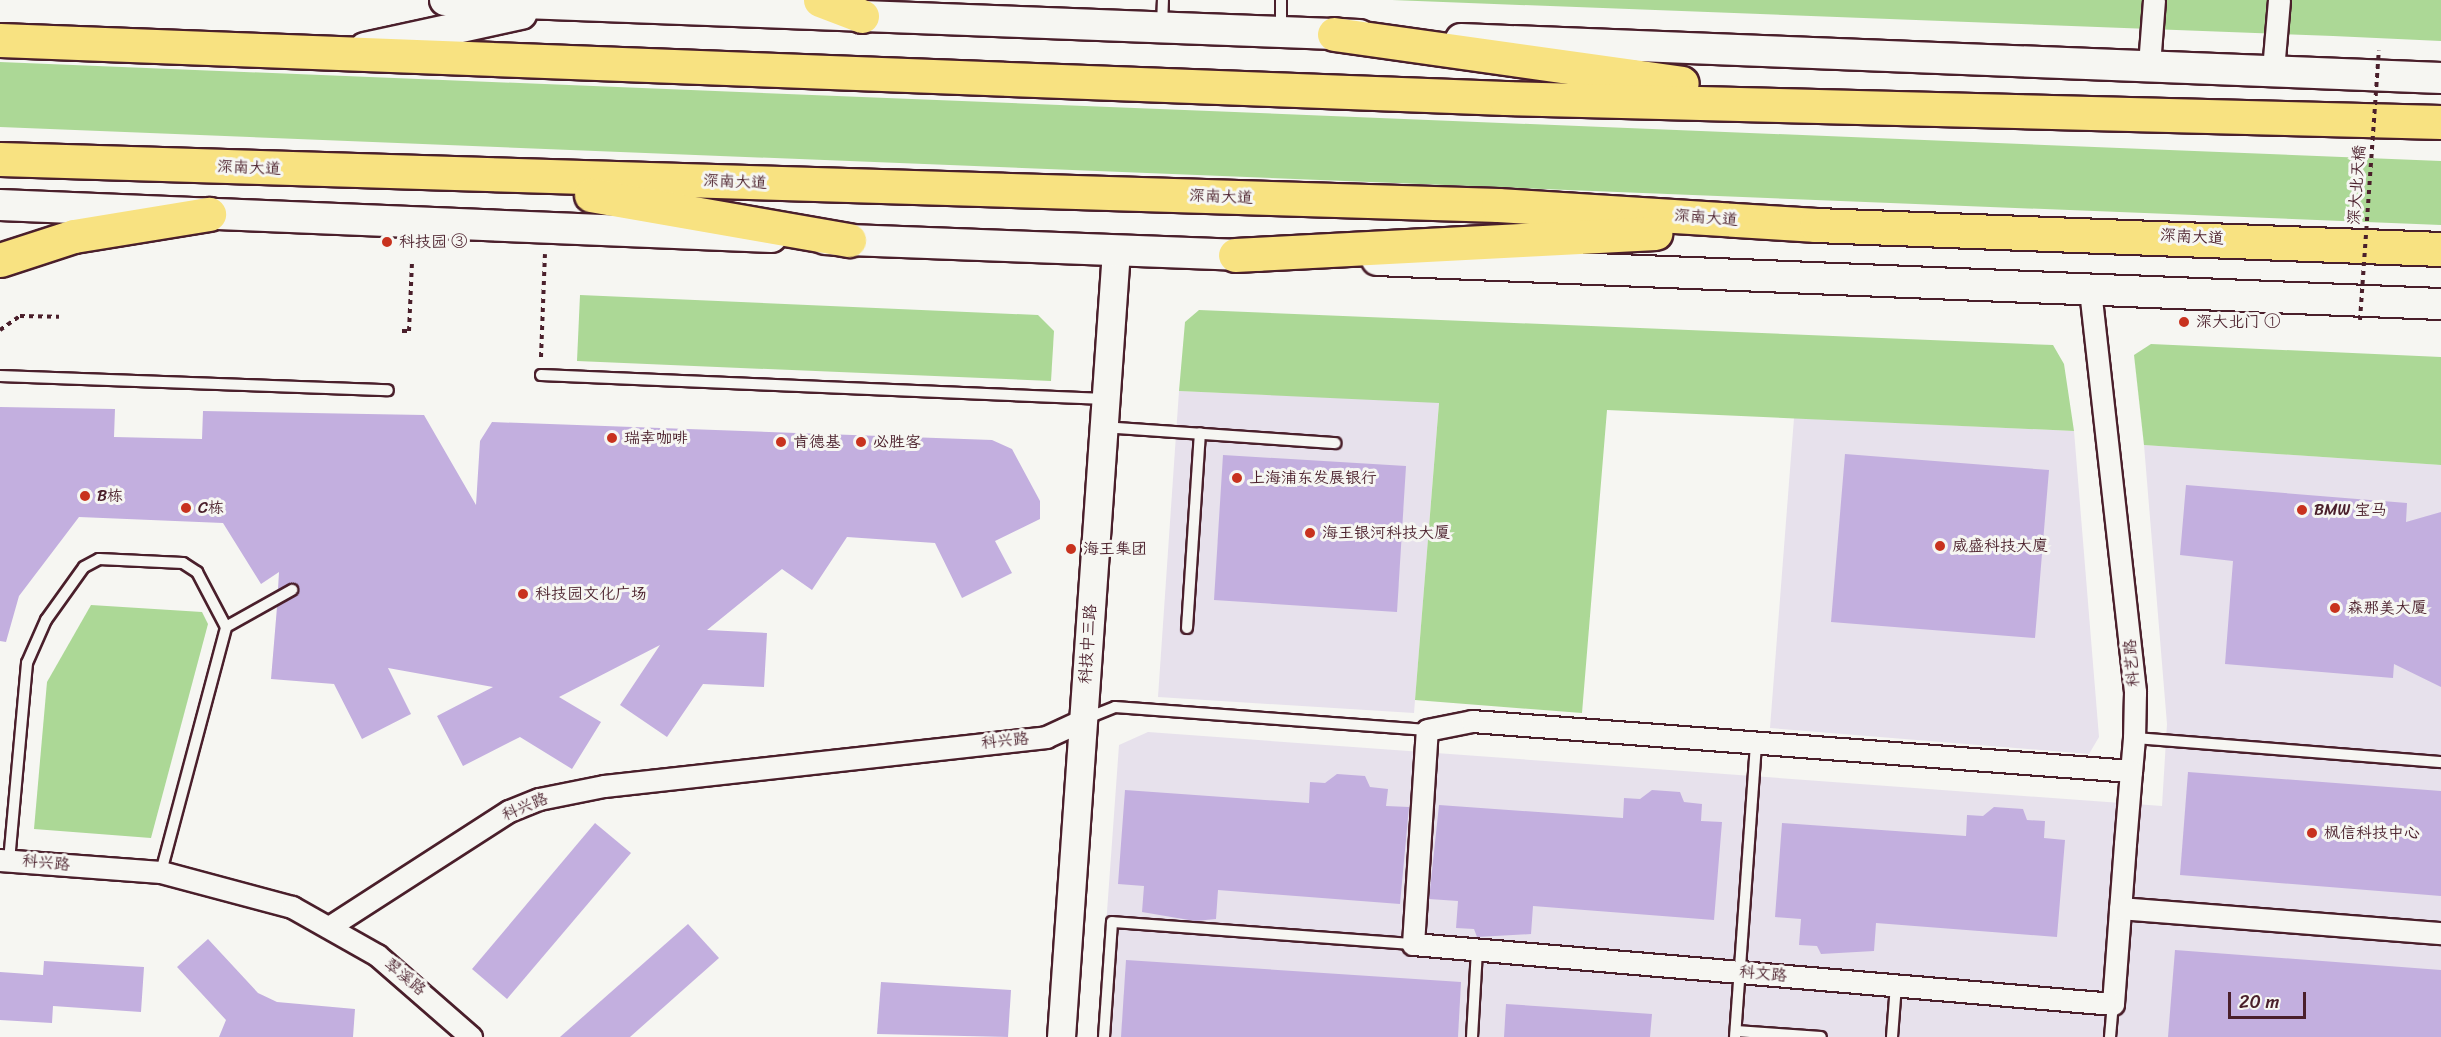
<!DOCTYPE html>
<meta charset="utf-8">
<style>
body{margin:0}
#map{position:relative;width:2441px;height:1037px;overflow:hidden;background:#f6f6f2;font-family:Sriracha,"LXGW WenKai TC",sans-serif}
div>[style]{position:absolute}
.built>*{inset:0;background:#e7e1ec}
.green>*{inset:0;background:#acd896}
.building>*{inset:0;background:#c3afdf}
.path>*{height:4px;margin-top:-2px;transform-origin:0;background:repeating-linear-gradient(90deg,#4a1f2b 0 4.5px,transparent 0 9px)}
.roads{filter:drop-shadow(2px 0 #4a1f2b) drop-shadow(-2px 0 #4a1f2b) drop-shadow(0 2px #4a1f2b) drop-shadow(0 -2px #4a1f2b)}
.service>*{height:10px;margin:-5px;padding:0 5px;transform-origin:5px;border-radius:5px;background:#f6f6f2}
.minor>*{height:21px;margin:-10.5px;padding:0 10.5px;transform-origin:10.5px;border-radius:10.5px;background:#f6f6f2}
.tertiary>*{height:27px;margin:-13.5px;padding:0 13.5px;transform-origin:13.5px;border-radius:13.5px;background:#f6f6f2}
.secondary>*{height:30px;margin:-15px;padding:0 15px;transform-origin:15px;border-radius:15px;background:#f6f6f2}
.primary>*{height:33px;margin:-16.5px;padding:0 16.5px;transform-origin:16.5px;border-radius:16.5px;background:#f8e281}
.path-bridge>*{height:4px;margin-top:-2px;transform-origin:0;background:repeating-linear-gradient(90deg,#4a1f2b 0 4.5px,transparent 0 9px)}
.dots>*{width:16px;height:16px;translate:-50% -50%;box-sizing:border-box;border:3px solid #f6f6f2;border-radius:50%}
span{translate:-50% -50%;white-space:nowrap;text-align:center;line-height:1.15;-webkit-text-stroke:6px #f6f6f2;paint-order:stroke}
.street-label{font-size:16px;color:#4a1f2b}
.poi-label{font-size:16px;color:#4a1f2b}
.left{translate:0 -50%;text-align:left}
.scale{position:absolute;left:2228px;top:992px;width:78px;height:27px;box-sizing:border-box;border:3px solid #4a1f2b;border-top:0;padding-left:8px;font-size:18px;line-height:21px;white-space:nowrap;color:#4a1f2b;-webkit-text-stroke:4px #f6f6f2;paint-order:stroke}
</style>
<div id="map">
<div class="built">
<i style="clip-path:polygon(1179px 391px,1439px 402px,1414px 713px,1158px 697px)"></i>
<i style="clip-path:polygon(1794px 418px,2074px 431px,2099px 737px,2089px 754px,1770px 728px)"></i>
<i style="clip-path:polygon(2144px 445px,2441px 465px,2441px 1037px,1098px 1037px,1119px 745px,1148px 732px,2162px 806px,2167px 724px)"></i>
</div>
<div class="green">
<i style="clip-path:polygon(1392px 0,2441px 0,2441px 41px,2333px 36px)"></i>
<i style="clip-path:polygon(0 62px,2441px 161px,2441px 225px,0 127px)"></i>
<i style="clip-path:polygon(580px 295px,1038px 315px,1054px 331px,1051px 381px,577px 361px)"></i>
<i style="clip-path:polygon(1199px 310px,2053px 345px,2064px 364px,2074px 431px,1607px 410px,1582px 713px,1415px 700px,1439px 403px,1179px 391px,1185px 322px)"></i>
<i style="clip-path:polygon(2151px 344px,2441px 357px,2441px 465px,2144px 445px,2134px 355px)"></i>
<i style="clip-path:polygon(91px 605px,202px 612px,208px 624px,151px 838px,34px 829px,47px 682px)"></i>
</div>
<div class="building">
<i style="clip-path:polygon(0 407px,115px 409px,114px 437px,202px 439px,203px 411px,424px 415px,476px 505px,480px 441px,492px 422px,992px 440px,1012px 449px,1040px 501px,1040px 519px,995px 541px,1012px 573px,962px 598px,935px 543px,847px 537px,812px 590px,782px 569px,707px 630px,767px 633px,764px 687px,703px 684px,667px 737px,620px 705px,660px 645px,559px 697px,601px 722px,572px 769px,520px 737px,463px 766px,437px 716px,493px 687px,388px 668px,411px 714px,362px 739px,334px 684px,271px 679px,277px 607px,296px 596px,299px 587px,292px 583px,278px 589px,279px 572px,261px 584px,223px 523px,79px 517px,19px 596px,6px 642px,0 641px)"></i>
<i style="clip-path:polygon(1845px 454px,2049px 470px,2035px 638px,1831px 622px)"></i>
<i style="clip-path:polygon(1223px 455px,1406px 466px,1397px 612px,1214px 600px)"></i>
<i style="clip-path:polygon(2186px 485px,2407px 503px,2406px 522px,2441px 512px,2441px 687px,2394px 664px,2393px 678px,2225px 664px,2233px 561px,2180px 555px)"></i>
<i style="clip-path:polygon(2188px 772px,2441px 791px,2441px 896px,2180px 875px)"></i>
<i style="clip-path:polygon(1337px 774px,1365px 776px,1370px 787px,1388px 789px,1386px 806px,1409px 807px,1400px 904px,1218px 890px,1216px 919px,1195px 921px,1142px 912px,1144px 886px,1118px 884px,1125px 790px,1309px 803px,1310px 782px,1325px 783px)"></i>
<i style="clip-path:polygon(1652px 790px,1680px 792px,1684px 802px,1702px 804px,1701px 821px,1722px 822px,1714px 920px,1533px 906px,1531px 934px,1477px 937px,1474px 929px,1456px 928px,1458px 901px,1429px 899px,1439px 805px,1623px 818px,1624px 798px,1640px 799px)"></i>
<i style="clip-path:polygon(1994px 807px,2023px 809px,2027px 820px,2045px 821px,2044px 838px,2065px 840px,2057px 937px,1876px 923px,1874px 951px,1821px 954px,1817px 946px,1799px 945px,1801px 919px,1775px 917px,1782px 823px,1966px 836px,1967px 815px,1983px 816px)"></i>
<i style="clip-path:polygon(595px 823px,631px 853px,507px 999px,472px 969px)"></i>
<i style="clip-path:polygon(688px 924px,719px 958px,630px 1037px,560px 1037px)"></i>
<i style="clip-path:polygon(208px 939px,258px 993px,277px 1002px,355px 1009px,353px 1037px,219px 1037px,226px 1020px,177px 967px)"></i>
<i style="clip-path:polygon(2175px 950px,2441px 970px,2441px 1037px,2168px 1037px)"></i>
<i style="clip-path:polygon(1126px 960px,1461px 982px,1458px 1037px,1121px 1037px)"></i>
<i style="clip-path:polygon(44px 961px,144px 967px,141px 1012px,53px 1006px,52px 1023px,0 1020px,0 972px,43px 975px)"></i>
<i style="clip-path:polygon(881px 982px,1011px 990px,1008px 1037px,877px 1034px)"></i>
<i style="clip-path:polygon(1506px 1004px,1652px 1014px,1650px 1037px,1504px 1037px)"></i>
</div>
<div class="path">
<i style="left:0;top:330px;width:24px;rotate:-35deg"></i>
<i style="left:20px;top:316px;width:39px;rotate:1deg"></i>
<i style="left:402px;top:331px;width:7px"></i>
<i style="left:409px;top:331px;width:70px;rotate:-87.5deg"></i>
<i style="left:541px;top:357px;width:103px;rotate:-87.8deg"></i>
</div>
<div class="roads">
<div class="service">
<i style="left:1162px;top:27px;width:27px;rotate:-88deg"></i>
<i style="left:1281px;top:29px;width:29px;rotate:-90deg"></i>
<i style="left:541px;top:375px;width:565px;rotate:2.44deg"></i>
<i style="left:0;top:376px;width:388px;rotate:2.1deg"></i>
<i style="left:1104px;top:427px;width:232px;rotate:4deg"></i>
<i style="left:1187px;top:628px;width:195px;rotate:-86.2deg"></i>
<i style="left:1085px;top:719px;width:32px;rotate:-22deg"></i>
<i style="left:1115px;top:707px;width:313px;rotate:4.2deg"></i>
<i style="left:2134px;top:738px;width:308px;rotate:4.5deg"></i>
<i style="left:9px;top:861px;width:199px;rotate:-84.8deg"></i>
<i style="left:27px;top:663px;width:47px;rotate:-66.2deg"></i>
<i style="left:46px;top:620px;width:65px;rotate:-54.4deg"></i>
<i style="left:84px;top:567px;width:17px;rotate:-28deg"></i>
<i style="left:99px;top:559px;width:84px;rotate:2.7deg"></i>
<i style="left:183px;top:563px;width:17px;rotate:33deg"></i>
<i style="left:197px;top:572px;width:62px;rotate:62.2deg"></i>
<i style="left:161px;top:872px;width:253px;rotate:-75.1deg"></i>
<i style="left:226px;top:627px;width:76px;rotate:-29.3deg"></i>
<i style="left:1736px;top:1031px;width:85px;rotate:4deg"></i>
<i style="left:1104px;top:1037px;width:115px;rotate:-86deg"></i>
<i style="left:1112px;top:922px;width:302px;rotate:4.2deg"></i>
<i style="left:1472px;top:1037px;width:88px;rotate:-86.7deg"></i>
<i style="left:1735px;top:1037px;width:296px;rotate:-85.9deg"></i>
<i style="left:1892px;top:1037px;width:52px;rotate:-85.6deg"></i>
<i style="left:2110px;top:1037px;width:33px;rotate:-85deg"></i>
</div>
<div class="minor">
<i style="left:2149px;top:65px;width:65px;rotate:-85.6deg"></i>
<i style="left:2273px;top:70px;width:70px;rotate:-85.1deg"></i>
<i style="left:2090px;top:290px;width:405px;rotate:83.6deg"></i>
<i style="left:2135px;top:692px;width:46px;rotate:91.2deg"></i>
<i style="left:2134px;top:738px;width:33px;rotate:95deg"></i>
<i style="left:2131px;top:771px;width:73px;rotate:94.7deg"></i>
<i style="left:2125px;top:844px;width:160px;rotate:94.3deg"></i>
<i style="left:2113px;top:1004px;width:703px;rotate:-175.1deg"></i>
<i style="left:1413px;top:944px;width:214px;rotate:-86.3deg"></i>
<i style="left:1427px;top:730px;width:46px;rotate:-11.3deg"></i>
<i style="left:1472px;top:721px;width:661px;rotate:4.34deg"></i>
<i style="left:0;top:860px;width:161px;rotate:4.3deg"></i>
<i style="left:161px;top:872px;width:136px;rotate:15deg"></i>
<i style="left:292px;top:907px;width:98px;rotate:29.5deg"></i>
<i style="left:377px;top:955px;width:125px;rotate:41.1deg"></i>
<i style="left:2120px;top:908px;width:322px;rotate:4.5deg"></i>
<i style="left:332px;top:925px;width:211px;rotate:-32.8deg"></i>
<i style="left:509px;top:811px;width:32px;rotate:-22deg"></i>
<i style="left:539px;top:799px;width:66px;rotate:-11.3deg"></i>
<i style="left:604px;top:786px;width:445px;rotate:-6.3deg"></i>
<i style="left:1046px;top:737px;width:41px;rotate:-24.7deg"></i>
</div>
<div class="tertiary">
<i style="left:1061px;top:1037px;width:788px;rotate:-86deg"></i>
</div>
<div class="secondary">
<i style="left:445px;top:0;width:915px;rotate:2.19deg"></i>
<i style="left:1461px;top:39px;width:981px;rotate:2.28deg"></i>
<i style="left:365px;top:48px;width:160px;rotate:-12.3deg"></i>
<i style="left:0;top:205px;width:772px;rotate:2.38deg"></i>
<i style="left:825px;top:239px;width:435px;rotate:2.2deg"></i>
<i style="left:1377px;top:260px;width:1065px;rotate:2.37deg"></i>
</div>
<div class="primary">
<i style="left:820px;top:0;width:45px;rotate:20.9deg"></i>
<i style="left:1334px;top:34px;width:351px;rotate:8deg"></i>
<i style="left:0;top:40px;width:1506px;rotate:2.21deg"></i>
<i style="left:1505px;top:98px;width:936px;rotate:1.47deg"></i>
<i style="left:0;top:159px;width:1499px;rotate:1.76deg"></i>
<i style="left:1498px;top:205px;width:319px;rotate:3.6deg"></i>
<i style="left:1816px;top:225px;width:625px;rotate:2.2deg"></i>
<i style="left:591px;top:195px;width:262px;rotate:9.9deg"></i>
<i style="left:1235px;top:255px;width:421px;rotate:-3deg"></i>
<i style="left:0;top:260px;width:78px;rotate:-18deg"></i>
<i style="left:74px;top:236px;width:137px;rotate:-9.3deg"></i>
</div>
</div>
<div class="path-bridge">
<i style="left:2360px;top:320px;width:270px;rotate:-86deg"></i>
</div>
<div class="dots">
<i style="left:387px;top:242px;background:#c8321e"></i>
<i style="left:2184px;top:322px;background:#c8321e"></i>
<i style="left:612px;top:438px;background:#c8321e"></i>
<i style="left:781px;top:442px;background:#c8321e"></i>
<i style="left:861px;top:442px;background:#c8321e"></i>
<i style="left:1237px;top:478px;background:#c8321e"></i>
<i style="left:85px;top:496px;background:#c8321e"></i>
<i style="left:186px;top:508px;background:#c8321e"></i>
<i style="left:2302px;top:510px;background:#c8321e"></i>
<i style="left:1310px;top:533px;background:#c8321e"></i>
<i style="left:1940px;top:546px;background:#c8321e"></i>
<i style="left:1071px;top:549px;background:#c8321e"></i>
<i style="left:523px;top:594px;background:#c8321e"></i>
<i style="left:2335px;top:608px;background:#c8321e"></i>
<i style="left:2312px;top:833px;background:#c8321e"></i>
</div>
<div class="street-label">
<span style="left:249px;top:168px;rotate:2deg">深南大道</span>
<span style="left:735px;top:182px;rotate:2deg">深南大道</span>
<span style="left:2357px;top:185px;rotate:-86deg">深大北天橋</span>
<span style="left:1221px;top:197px;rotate:2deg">深南大道</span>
<span style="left:1706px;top:218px;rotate:4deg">深南大道</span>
<span style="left:2192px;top:237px;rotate:3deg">深南大道</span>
<span style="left:1088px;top:644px;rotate:-86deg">科技中三路</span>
<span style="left:2132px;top:663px;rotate:-95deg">科艺路</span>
<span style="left:1005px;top:741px;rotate:-6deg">科兴路</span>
<span style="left:525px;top:807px;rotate:-23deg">科兴路</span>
<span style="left:46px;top:863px;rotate:5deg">科兴路</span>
<span style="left:1763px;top:974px;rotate:5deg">科文路</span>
<span style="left:405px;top:977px;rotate:39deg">翠溪路</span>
</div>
<div class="poi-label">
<span class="left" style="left:399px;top:242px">科技园 ③</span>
<span class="left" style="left:2196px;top:322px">深大北门 ①</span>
<span class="left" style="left:624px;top:438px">瑞幸咖啡</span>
<span class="left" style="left:793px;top:442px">肯德基</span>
<span class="left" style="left:873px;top:442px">必胜客</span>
<span class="left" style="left:1249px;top:478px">上海浦东发展银行</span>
<span class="left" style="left:97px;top:496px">B栋</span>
<span class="left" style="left:198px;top:508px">C栋</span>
<span class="left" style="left:2314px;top:510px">BMW 宝马</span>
<span class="left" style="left:1322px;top:533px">海王银河科技大厦</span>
<span class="left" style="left:1952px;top:546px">威盛科技大廈</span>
<span class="left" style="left:1083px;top:549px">海王集团</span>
<span class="left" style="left:535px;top:594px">科技园文化广场</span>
<span class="left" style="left:2347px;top:608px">森那美大厦</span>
<span class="left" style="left:2324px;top:833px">枫信科技中心</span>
</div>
<div class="scale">20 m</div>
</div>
